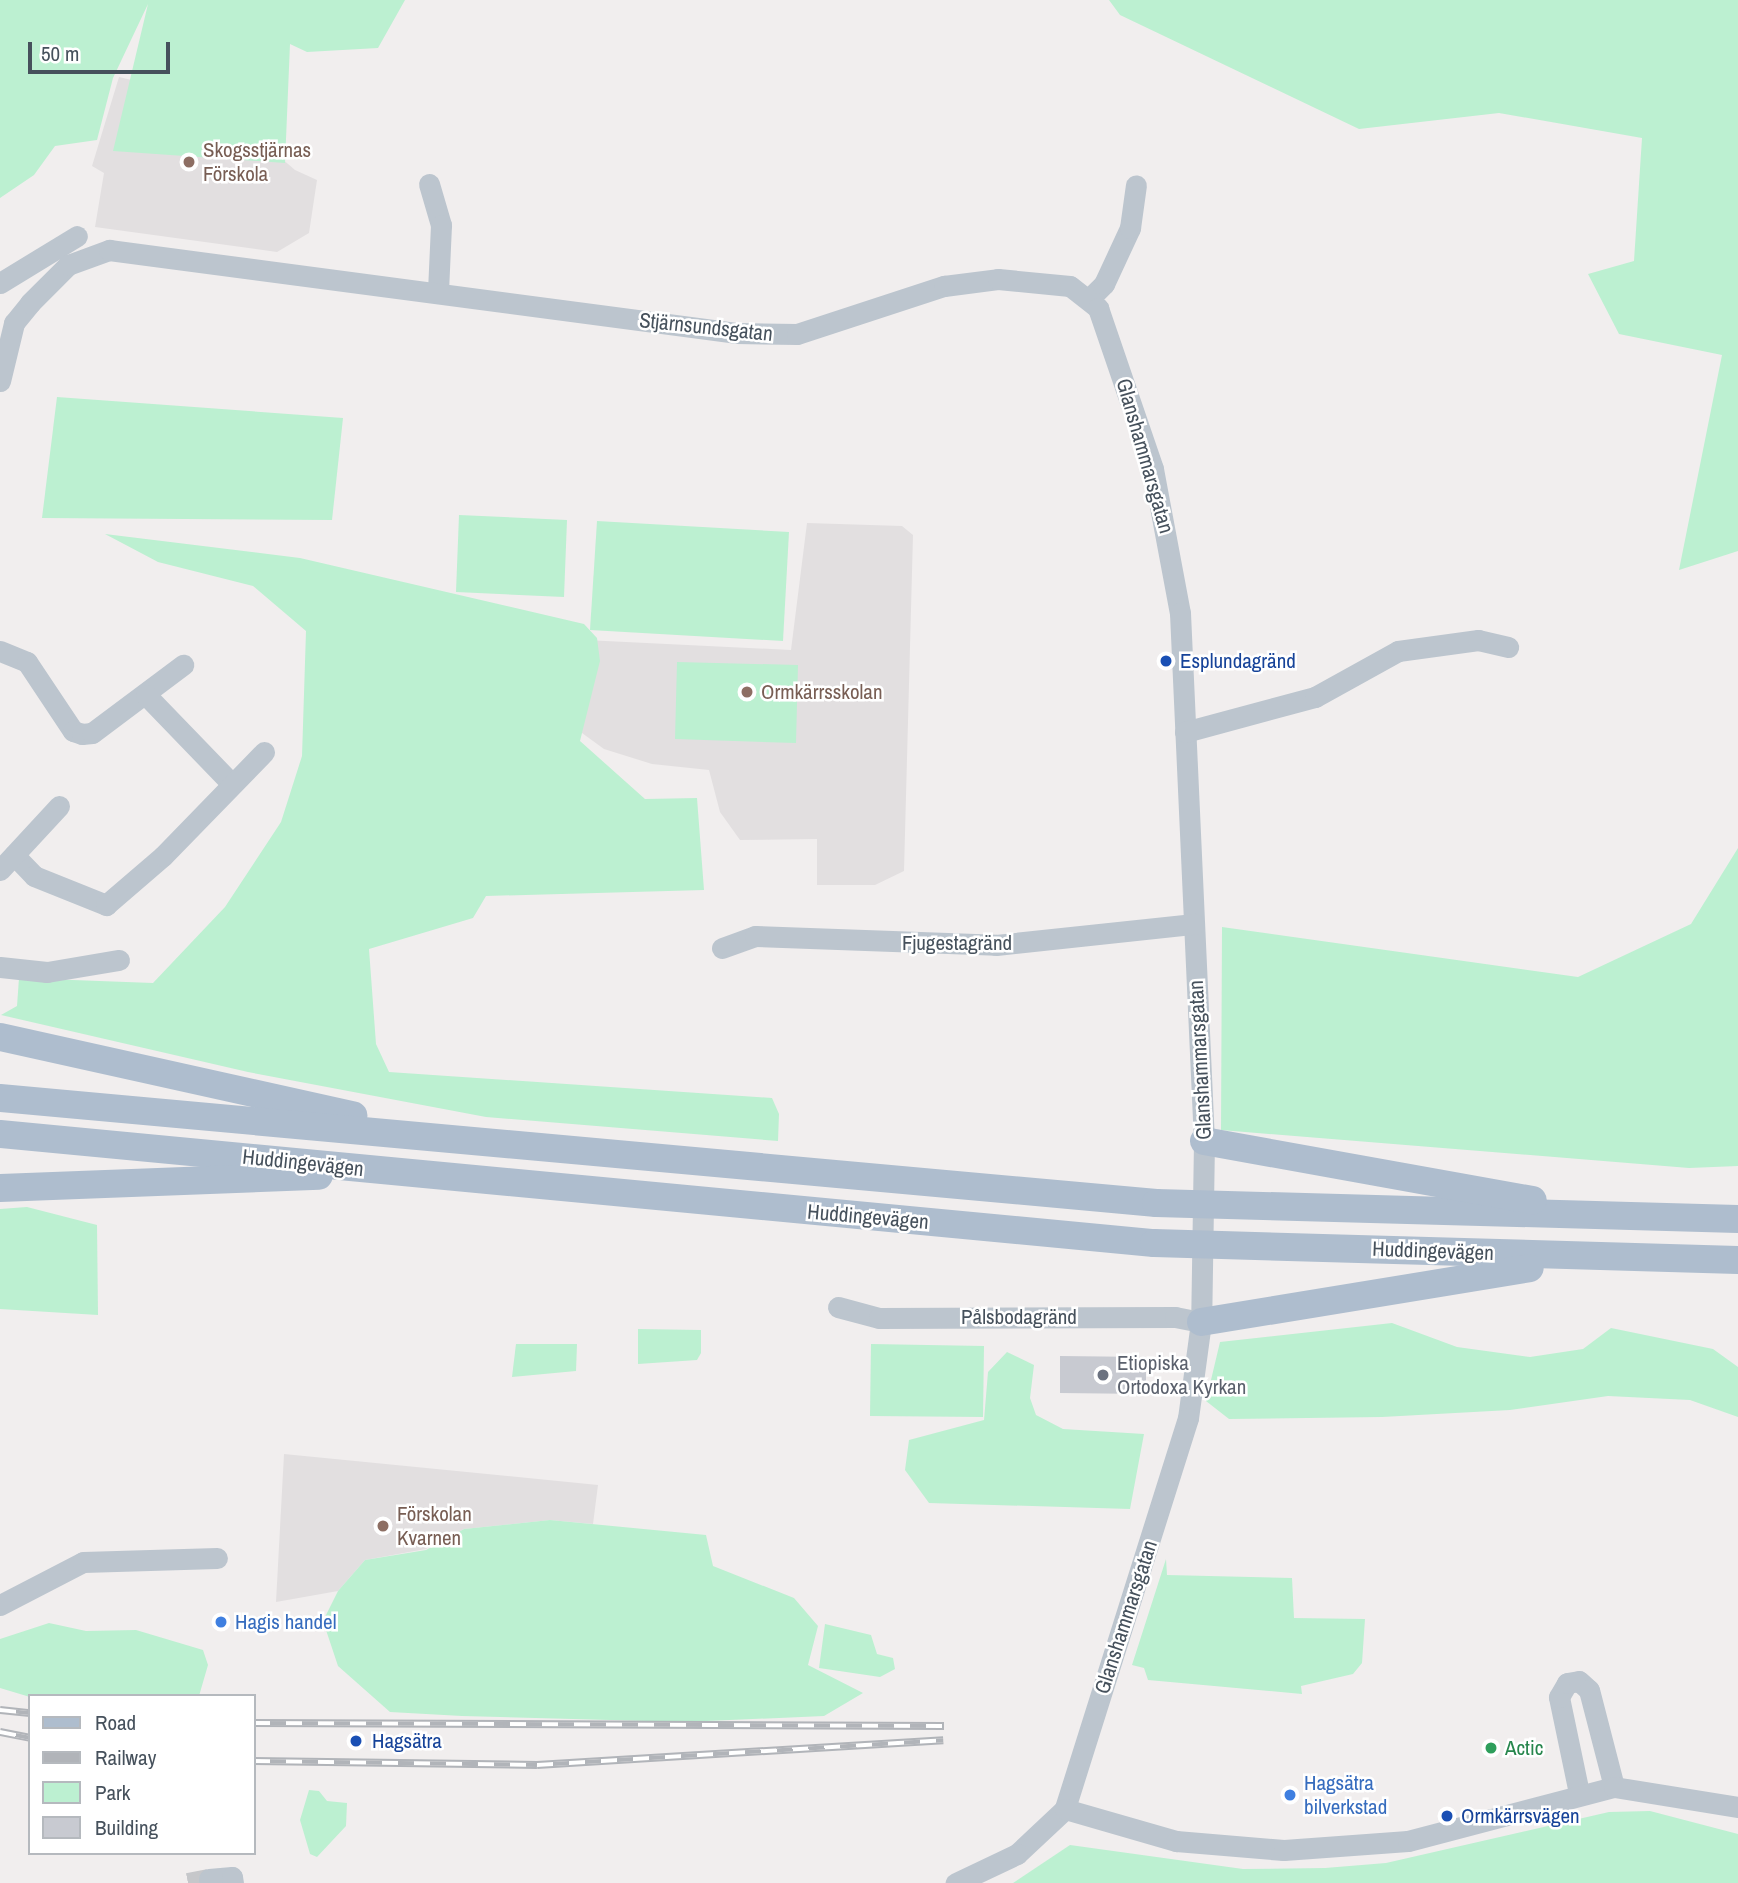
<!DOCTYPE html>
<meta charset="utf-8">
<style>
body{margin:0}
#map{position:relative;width:1738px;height:1883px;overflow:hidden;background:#f1eeee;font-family:"Archivo Narrow",sans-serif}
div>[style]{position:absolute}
.education>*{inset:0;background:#e2dfe0}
.green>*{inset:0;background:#bcf0d1}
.building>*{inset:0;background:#c8cad1}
.minor-tunnel>*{height:21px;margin-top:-10.5px;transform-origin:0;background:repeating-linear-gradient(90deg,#c6c7ca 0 21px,transparent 0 31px)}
.minor>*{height:21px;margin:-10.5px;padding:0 10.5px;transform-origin:10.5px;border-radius:10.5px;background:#bcc5ce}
.major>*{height:28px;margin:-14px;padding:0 14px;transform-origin:14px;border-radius:14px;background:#aebdce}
.rail>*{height:8px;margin-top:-4px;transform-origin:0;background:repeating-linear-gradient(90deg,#fff 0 16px,#b1b4b9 0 32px);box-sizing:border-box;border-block:2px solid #b1b4b9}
.dots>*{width:19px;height:19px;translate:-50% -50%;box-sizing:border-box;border:4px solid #fff;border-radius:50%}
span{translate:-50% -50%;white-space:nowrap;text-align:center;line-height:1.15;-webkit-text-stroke:5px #fff;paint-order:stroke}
.education-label{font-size:21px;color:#785e54}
.left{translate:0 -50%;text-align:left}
.street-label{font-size:21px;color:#46515c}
.transit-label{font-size:21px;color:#164399}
.worship-label{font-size:21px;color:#5b616d}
.shop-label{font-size:21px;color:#366cbe}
.leisure-label{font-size:21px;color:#27864d}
.legend{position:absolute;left:28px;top:1694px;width:228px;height:161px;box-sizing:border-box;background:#fff;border:2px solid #b5b9be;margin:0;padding:9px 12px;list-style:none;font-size:21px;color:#46515c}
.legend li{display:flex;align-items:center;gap:14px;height:35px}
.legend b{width:35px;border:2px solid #b5b9be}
.scale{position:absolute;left:28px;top:42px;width:142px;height:32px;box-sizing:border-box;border:4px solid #46515c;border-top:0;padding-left:9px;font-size:21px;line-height:24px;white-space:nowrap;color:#46515c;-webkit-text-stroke:5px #fff;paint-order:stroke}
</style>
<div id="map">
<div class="education">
<i style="clip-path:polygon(119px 77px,161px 87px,231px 115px,295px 170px,317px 180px,309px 233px,277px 252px,95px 227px,104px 173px,92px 166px)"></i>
<i style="clip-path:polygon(807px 523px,902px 526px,913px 535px,904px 871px,875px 885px,817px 885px,817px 839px,740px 840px,720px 812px,709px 770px,652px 764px,604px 749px,582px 733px,585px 640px,791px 650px)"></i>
<i style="clip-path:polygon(284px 1454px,598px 1485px,593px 1524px,550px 1520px,464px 1529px,426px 1549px,365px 1560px,338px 1591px,276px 1602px)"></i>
</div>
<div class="green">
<i style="clip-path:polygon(0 0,405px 0,378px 48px,307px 52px,290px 44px,285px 163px,113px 151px,148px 4px,113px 78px,97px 140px,55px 146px,34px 175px,0 198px)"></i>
<i style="clip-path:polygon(1109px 0,1738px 0,1738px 551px,1679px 570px,1722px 355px,1619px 334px,1588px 274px,1634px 261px,1642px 138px,1499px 113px,1359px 129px,1120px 15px)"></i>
<i style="clip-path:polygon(57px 397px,343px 418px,332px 520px,42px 518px)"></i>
<i style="clip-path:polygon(459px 515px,567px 520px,564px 597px,456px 592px)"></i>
<i style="clip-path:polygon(597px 521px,789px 532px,783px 641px,590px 630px)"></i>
<i style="clip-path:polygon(105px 534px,300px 558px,584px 624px,597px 638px,600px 661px,580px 741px,645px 799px,697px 798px,704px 890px,486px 896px,473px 918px,369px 949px,376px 1044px,389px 1072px,772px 1098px,779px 1114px,778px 1141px,486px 1117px,248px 1072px,1px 1015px,17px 1006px,19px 978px,153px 983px,225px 907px,281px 822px,302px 756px,306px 631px,253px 586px,158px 562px)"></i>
<i style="clip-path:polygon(677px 662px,798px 665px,796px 743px,675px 739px)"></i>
<i style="clip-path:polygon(1738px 848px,1738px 1166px,1689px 1168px,1221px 1130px,1222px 927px,1578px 977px,1691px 924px)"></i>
<i style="clip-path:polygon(27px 1207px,97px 1225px,98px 1315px,0 1309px,0 1209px)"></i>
<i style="clip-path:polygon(1392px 1323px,1457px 1347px,1530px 1357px,1583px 1349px,1611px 1328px,1713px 1349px,1738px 1367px,1738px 1417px,1690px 1400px,1608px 1396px,1510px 1410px,1382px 1417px,1229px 1419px,1206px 1401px,1220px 1342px)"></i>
<i style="clip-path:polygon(638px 1329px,701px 1330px,701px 1353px,697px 1360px,638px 1364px)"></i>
<i style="clip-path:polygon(516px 1344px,577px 1344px,576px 1371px,512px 1377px)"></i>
<i style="clip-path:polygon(871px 1344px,984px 1346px,983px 1417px,870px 1416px)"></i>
<i style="clip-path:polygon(1007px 1352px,1034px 1365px,1030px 1398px,1036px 1415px,1063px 1429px,1144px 1434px,1130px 1509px,929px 1503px,905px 1470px,909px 1440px,984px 1420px,988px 1372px)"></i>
<i style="clip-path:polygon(550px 1520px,706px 1535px,713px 1566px,794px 1598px,818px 1626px,808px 1665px,863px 1693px,824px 1716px,684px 1722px,462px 1716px,390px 1712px,338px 1666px,323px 1621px,338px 1591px,365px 1560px,426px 1550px,464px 1529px)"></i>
<i style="clip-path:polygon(1166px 1559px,1167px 1575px,1292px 1578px,1294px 1618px,1365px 1619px,1362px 1663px,1353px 1674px,1301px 1686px,1302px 1694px,1148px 1680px,1144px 1668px,1132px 1665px)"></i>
<i style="clip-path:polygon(49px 1623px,86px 1631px,136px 1630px,203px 1650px,208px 1665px,199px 1696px,30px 1697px,0 1688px,0 1639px)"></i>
<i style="clip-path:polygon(825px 1624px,871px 1635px,877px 1654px,893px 1658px,895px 1669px,880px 1677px,819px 1668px)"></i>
<i style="clip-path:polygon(309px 1790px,319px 1791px,327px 1801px,347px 1803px,346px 1826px,317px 1857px,310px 1854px,300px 1820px)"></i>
<i style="clip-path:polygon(1650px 1811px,1738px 1834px,1738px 1883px,1013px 1883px,1070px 1845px,1243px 1869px,1325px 1868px,1386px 1863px,1609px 1812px)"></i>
</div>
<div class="building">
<i style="clip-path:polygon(1060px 1356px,1146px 1357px,1146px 1394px,1060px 1393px)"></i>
</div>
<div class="minor-tunnel">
<i style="left:188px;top:1883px;width:21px;rotate:-11deg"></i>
</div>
<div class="minor">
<i style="left:429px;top:184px;width:43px;rotate:73.7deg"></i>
<i style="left:441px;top:225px;width:67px;rotate:92.6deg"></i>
<i style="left:0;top:283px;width:90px;rotate:-31.4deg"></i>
<i style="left:1090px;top:298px;width:20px;rotate:-45deg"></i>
<i style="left:1104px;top:284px;width:62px;rotate:-65.1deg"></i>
<i style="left:1130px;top:228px;width:43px;rotate:-82.1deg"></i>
<i style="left:0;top:381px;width:60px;rotate:-76.4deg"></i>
<i style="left:14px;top:323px;width:26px;rotate:-51deg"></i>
<i style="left:30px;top:303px;width:54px;rotate:-45deg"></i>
<i style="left:68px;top:265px;width:44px;rotate:-20.1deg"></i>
<i style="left:109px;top:250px;width:632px;rotate:7.54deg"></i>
<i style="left:736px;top:333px;width:61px;rotate:0.9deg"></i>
<i style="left:797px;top:334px;width:155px;rotate:-18.1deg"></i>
<i style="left:944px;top:286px;width:54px;rotate:-7.4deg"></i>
<i style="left:998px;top:279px;width:72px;rotate:5.6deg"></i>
<i style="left:1070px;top:286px;width:36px;rotate:38deg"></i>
<i style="left:1098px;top:308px;width:170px;rotate:71.1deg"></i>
<i style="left:1153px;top:469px;width:147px;rotate:79.4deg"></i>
<i style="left:1180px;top:613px;width:529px;rotate:87.4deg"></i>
<i style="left:1204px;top:1141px;width:181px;rotate:90.9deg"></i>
<i style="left:1201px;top:1322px;width:97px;rotate:97.7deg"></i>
<i style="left:1188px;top:1418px;width:410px;rotate:107.5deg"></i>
<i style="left:1065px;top:1809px;width:66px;rotate:136.8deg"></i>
<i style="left:1017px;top:1854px;width:68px;rotate:154.6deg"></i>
<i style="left:0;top:651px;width:29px;rotate:22deg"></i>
<i style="left:27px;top:662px;width:83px;rotate:56.3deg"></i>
<i style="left:73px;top:731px;width:9px;rotate:18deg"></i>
<i style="left:82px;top:734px;width:10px;rotate:-6deg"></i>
<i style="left:92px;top:733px;width:114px;rotate:-36.8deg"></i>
<i style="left:146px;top:695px;width:124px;rotate:46deg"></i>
<i style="left:1185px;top:732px;width:135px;rotate:-15.1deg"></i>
<i style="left:1315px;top:697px;width:95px;rotate:-29deg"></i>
<i style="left:1398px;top:651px;width:81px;rotate:-7.8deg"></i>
<i style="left:1478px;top:640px;width:31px;rotate:13deg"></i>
<i style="left:14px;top:855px;width:29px;rotate:46deg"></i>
<i style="left:34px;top:876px;width:78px;rotate:21.9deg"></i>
<i style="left:106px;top:905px;width:75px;rotate:-40.7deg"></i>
<i style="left:163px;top:856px;width:145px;rotate:-45.8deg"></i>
<i style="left:0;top:870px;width:87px;rotate:-47.3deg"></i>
<i style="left:722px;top:948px;width:35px;rotate:-20deg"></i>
<i style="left:755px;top:936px;width:241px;rotate:2.1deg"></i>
<i style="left:996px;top:945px;width:199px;rotate:-6.1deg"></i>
<i style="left:0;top:967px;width:47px;rotate:6.1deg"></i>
<i style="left:47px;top:972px;width:73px;rotate:-9.5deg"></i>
<i style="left:838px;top:1307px;width:42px;rotate:15deg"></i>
<i style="left:879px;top:1318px;width:296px;rotate:-0.2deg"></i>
<i style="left:1175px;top:1317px;width:26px;rotate:11deg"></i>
<i style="left:0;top:1605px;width:93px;rotate:-27.4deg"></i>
<i style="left:83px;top:1562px;width:134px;rotate:-1.7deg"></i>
<i style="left:1579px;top:1793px;width:98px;rotate:-101.8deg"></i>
<i style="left:1559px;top:1697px;width:16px;rotate:-60deg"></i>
<i style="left:1567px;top:1683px;width:12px;rotate:-9deg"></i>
<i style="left:1579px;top:1681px;width:13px;rotate:42deg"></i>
<i style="left:1589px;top:1690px;width:100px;rotate:75.5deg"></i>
<i style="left:1065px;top:1809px;width:116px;rotate:16.1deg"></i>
<i style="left:1176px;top:1841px;width:108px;rotate:4.8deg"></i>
<i style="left:1284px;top:1850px;width:124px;rotate:-4.2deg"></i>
<i style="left:1408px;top:1841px;width:213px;rotate:-14.7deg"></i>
<i style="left:1614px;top:1787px;width:126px;rotate:9.2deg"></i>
<i style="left:209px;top:1879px;width:23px;rotate:-5deg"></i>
<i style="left:232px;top:1877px;width:6px;rotate:81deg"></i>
</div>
<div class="major">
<i style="left:0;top:1037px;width:362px;rotate:12.5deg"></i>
<i style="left:0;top:1098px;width:1161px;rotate:5.19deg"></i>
<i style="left:1156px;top:1203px;width:582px;rotate:1.57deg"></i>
<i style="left:0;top:1134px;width:1159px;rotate:5.4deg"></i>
<i style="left:1154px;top:1243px;width:584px;rotate:1.67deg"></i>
<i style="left:1204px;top:1141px;width:334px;rotate:10.2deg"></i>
<i style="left:0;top:1188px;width:319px;rotate:-2.2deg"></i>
<i style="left:1201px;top:1322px;width:333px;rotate:-9.3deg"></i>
</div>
<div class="rail">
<i style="left:0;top:1710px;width:30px;rotate:6deg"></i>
<i style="left:254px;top:1723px;width:690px;rotate:0.25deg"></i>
<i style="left:0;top:1732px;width:31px;rotate:11deg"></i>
<i style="left:254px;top:1761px;width:283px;rotate:0.8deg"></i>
<i style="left:537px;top:1765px;width:407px;rotate:-3.5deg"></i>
</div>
<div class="dots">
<i style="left:189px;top:162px;background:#8d6e63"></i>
<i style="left:1166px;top:661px;background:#1a4fb4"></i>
<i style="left:747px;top:692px;background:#8d6e63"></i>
<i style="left:1103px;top:1375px;background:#6b7280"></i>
<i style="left:383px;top:1526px;background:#8d6e63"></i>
<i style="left:221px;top:1622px;background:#3f7fe0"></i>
<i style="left:356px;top:1741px;background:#1a4fb4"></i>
<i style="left:1491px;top:1748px;background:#2e9e5b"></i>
<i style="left:1290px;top:1795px;background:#3f7fe0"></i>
<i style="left:1447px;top:1816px;background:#1a4fb4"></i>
</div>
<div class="education-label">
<span class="left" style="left:203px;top:162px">Skogsstjärnas<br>Förskola</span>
<span class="left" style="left:761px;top:692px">Ormkärrsskolan</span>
<span class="left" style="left:397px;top:1526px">Förskolan<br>Kvarnen</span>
</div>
<div class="street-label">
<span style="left:706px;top:327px;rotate:6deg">Stjärnsundsgatan</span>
<span style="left:1145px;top:456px;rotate:74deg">Glanshammarsgatan</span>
<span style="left:957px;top:943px">Fjugestagränd</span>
<span style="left:1200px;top:1060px;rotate:-93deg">Glanshammarsgatan</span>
<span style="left:303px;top:1163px;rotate:6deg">Huddingevägen</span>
<span style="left:868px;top:1217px;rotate:5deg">Huddingevägen</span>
<span style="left:1433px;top:1251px;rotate:2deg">Huddingevägen</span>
<span style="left:1019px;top:1317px">Pålsbodagränd</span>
<span style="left:1126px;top:1617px;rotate:-72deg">Glanshammarsgatan</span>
</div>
<div class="transit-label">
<span class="left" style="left:1180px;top:661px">Esplundagränd</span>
<span class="left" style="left:372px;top:1741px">Hagsätra</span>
<span class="left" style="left:1461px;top:1816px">Ormkärrsvägen</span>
</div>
<div class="worship-label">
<span class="left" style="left:1117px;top:1375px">Etiopiska<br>Ortodoxa Kyrkan</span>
</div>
<div class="shop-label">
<span class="left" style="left:235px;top:1622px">Hagis handel</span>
<span class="left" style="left:1304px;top:1795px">Hagsätra<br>bilverkstad</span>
</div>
<div class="leisure-label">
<span class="left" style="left:1505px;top:1748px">Actic</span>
</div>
<ul class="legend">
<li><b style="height:9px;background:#aebdce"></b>Road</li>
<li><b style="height:9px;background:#b1b4b9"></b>Railway</li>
<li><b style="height:19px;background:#bcf0d1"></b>Park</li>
<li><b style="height:19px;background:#c8cad1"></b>Building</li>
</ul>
<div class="scale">50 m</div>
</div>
